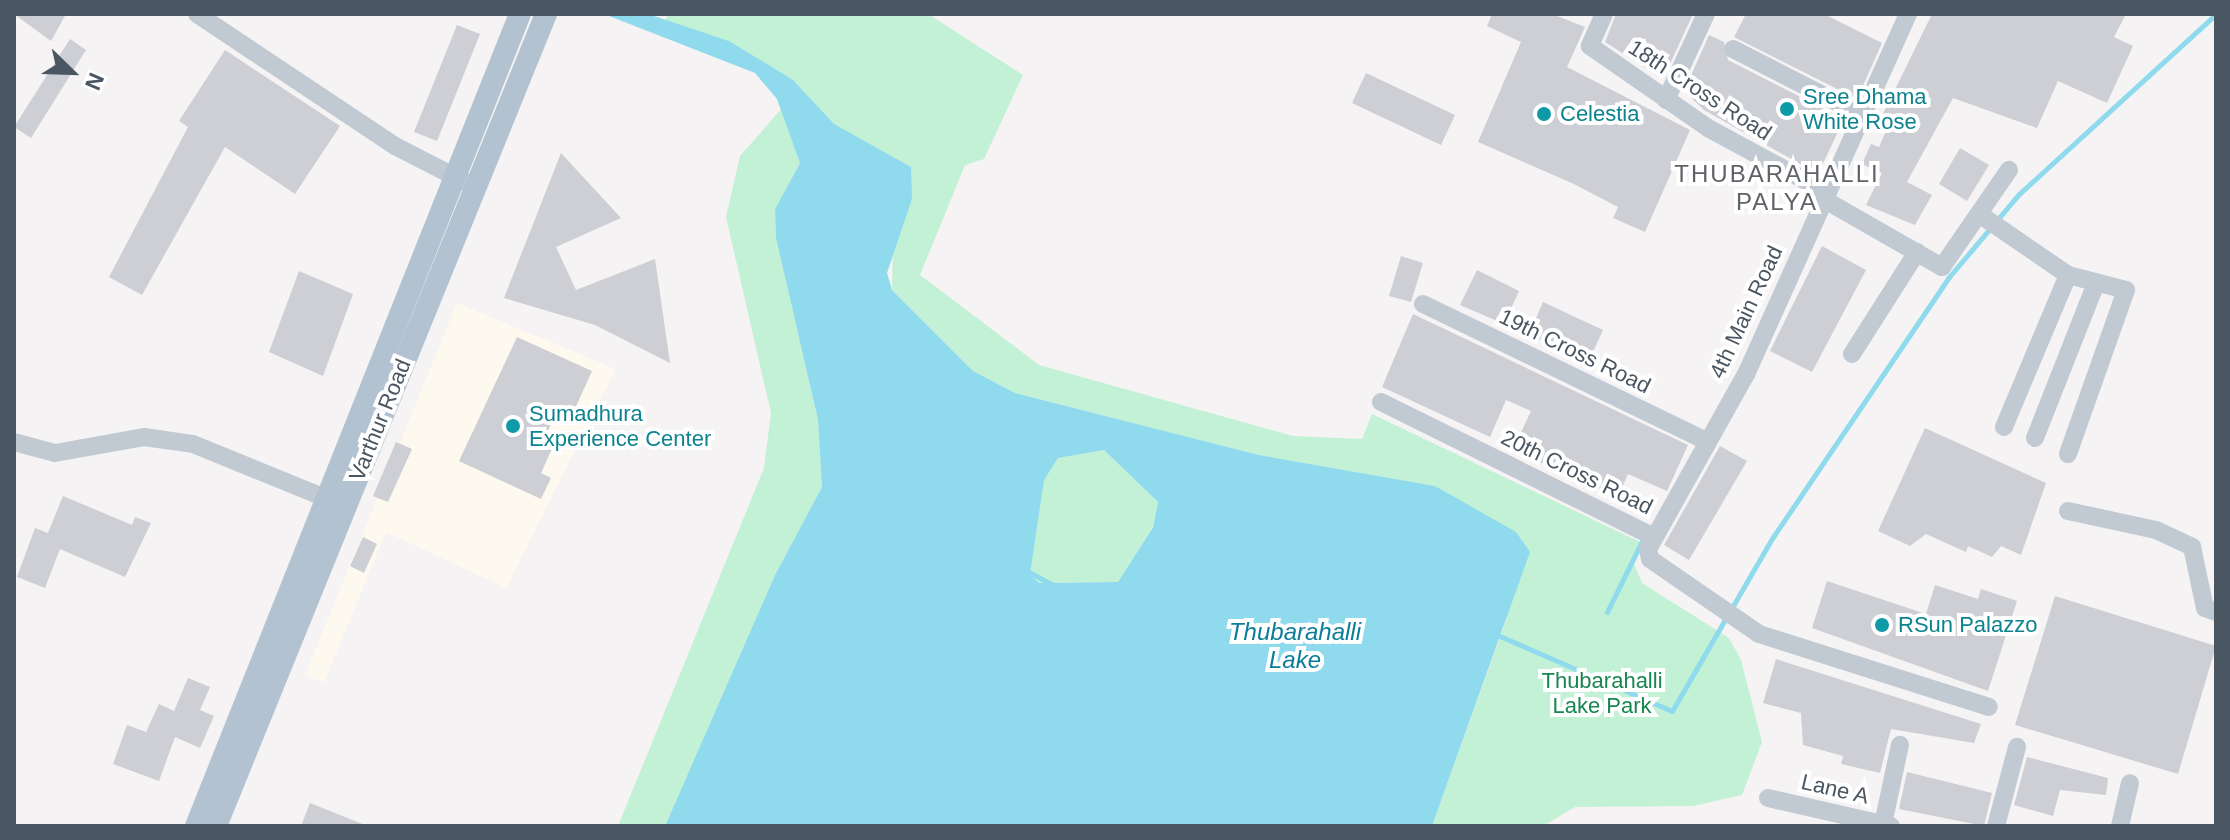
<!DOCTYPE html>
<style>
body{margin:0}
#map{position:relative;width:2230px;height:840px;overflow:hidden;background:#f5f3f3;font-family:Helvetica,sans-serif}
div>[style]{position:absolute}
.commercial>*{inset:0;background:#fdf9ef}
.green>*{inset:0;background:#c3f1d5}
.water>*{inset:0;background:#90daee}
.stream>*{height:5px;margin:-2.5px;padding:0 2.5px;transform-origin:2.5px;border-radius:2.5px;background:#90daee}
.building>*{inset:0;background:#cdcfd5}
.minor>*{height:18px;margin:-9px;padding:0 9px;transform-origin:9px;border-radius:9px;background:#c1cad2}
.major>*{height:22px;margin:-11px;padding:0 11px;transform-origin:11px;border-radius:11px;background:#b3c2d1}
.dots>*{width:22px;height:22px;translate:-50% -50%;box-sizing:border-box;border:4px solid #fff;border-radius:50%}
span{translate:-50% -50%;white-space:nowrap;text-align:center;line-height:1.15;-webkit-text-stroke:8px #fff;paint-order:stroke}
.street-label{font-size:22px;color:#4a5661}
.culture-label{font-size:22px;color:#0d838f}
.left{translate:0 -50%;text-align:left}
.park-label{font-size:22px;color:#17864f}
.neighbourhood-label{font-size:24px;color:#5f6368;letter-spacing:2px}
.water-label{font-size:24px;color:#0c7c9b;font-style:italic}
.frame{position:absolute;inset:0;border:16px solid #4a5661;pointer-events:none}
.north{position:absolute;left:32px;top:32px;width:80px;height:80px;-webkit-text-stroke:6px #fff;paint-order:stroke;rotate:113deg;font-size:22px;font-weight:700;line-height:32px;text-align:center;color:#4a5661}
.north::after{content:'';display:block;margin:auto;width:28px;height:36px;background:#4a5661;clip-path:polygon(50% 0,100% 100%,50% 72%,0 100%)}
</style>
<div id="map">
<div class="commercial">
<i style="clip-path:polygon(457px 303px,616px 369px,506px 588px,386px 532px,324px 683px,305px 675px)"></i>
</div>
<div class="green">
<i style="clip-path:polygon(668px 14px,928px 14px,1023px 75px,984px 159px,965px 165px,920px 275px,1039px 365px,1293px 436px,1362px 439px,1372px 414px,1640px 542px,1632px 559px,1642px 583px,1729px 638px,1741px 660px,1762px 742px,1742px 795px,1693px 806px,1575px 807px,1543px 826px,1432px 826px,1507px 618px,1471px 508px,1435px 486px,1259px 455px,1015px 393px,973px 371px,892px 290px,893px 241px,912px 199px,800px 163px,775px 209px,776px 238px,818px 420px,822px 487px,775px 575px,665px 826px,618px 826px,764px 468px,771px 413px,726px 217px,740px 156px,790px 99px,729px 41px,665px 21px)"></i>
<i style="clip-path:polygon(1104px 450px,1158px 502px,1153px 526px,1118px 582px,1039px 583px,1030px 574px,1043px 480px,1058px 458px)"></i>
</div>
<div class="water">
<i style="clip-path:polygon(evenodd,604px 14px,648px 14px,729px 41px,793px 80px,834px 124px,911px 167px,912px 199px,887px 273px,892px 290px,973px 371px,1015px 393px,1259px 455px,1435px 486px,1516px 532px,1530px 552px,1432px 826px,665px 826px,775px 575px,822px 487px,818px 420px,776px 238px,775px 209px,800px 163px,777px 99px,755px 73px,604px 14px,1104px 450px,1158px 502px,1153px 527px,1118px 582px,1039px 583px,1030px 574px,1044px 480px,1058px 458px,1104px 450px)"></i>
</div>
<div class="stream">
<i style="left:1025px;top:570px;width:34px;rotate:28deg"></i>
<i style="left:1607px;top:612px;width:79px;rotate:-63.8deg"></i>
<i style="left:1495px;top:634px;width:193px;rotate:23.5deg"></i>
<i style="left:1672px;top:711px;width:201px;rotate:-59.9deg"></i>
<i style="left:1773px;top:537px;width:314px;rotate:-55.9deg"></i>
<i style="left:1949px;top:277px;width:109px;rotate:-49.9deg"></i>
<i style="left:2019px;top:194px;width:267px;rotate:-42.4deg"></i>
</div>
<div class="building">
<i style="clip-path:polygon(14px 14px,66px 14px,51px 41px)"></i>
<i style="clip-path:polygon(1492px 14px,1552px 14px,1585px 27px,1567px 67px,1690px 130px,1645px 232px,1613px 218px,1618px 207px,1574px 184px,1478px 142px,1521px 42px,1487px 26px)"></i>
<i style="clip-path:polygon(1616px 14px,1693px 14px,1663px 79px,1605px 42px)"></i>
<i style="clip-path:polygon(1746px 14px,1824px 14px,1882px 43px,1857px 99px,1734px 37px)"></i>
<i style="clip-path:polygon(1932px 14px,2126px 14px,2114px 37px,2133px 46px,2107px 103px,2058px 81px,2037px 128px,1953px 98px,1907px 182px,1932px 195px,1915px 225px,1866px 205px,1882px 173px,1862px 164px,1871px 144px,1879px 147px,1890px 122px,1881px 118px)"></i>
<i style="clip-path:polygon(457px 25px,480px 34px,437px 141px,414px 132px)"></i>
<i style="clip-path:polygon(1709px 35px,1724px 42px,1728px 60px,1844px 119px,1818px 174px,1704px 110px,1684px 91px)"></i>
<i style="clip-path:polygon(70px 39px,86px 50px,31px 138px,14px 127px)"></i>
<i style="clip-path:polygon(225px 50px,340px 126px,295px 194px,225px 147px,142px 295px,109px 277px,188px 127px,179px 121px)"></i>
<i style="clip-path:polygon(1366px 73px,1455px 115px,1441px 145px,1352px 103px)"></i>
<i style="clip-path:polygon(1960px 148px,1989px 165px,1967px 201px,1939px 184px)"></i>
<i style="clip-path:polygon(561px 153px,621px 218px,556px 247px,576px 290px,655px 259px,670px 363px,595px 325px,504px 298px)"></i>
<i style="clip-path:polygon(1822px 246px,1866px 270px,1812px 372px,1770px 351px)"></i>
<i style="clip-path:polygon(1401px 256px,1423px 263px,1411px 302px,1389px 296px)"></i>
<i style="clip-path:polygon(1477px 270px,1519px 291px,1504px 324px,1460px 305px)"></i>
<i style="clip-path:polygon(299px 271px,353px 294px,323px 376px,269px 352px)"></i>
<i style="clip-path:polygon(1543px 302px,1603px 330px,1587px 365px,1529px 334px)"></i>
<i style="clip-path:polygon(1413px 314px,1688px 445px,1667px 491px,1628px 474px,1618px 497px,1513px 450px,1531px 411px,1506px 400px,1490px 437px,1382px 387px)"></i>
<i style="clip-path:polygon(517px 337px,592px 371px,573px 413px,559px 407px,546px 435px,556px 440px,541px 473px,551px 478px,541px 499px,459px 461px)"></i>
<i style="clip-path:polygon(1925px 428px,2046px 483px,2021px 555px,2001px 546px,1992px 557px,1968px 546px,1966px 552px,1926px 534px,1910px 546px,1878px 531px)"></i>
<i style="clip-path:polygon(396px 442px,412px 449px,388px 502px,373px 496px)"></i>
<i style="clip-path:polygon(1720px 446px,1747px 461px,1689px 560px,1664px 545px)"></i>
<i style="clip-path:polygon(63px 496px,132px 525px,135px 517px,151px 523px,125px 577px,60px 549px,45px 588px,17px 577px,35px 528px,48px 533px)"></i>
<i style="clip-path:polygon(363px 537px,377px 544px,364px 573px,350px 566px)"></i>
<i style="clip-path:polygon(1827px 581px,1926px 614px,1935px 585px,1978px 599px,1981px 589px,2017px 601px,1988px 691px,1812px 628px)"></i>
<i style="clip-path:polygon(2055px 596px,2216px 646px,2178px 774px,2015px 725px)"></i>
<i style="clip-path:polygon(1776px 659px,1981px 724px,1974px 743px,1891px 729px,1880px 773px,1841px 764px,1843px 756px,1803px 745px,1801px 713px,1763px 703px)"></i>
<i style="clip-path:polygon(188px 678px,210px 687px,200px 710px,214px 716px,200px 748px,175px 737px,159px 781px,113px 764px,127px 725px,146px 732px,159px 704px,174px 711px)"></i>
<i style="clip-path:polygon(2027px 757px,2108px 778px,2106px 795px,2060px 790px,2053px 816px,2014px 805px)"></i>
<i style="clip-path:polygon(1907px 772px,1992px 793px,1984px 826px,1899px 809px)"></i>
<i style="clip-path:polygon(310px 803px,365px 825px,365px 826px,301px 826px)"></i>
</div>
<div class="minor">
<i style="left:197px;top:14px;width:238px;rotate:33.7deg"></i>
<i style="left:395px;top:146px;width:79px;rotate:27.2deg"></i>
<i style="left:1604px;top:14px;width:35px;rotate:114deg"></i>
<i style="left:1590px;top:46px;width:144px;rotate:34.8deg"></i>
<i style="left:1708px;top:128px;width:136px;rotate:28.4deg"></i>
<i style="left:1908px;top:14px;width:395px;rotate:114.2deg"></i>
<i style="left:1746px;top:374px;width:201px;rotate:119.2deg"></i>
<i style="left:1648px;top:549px;width:10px;rotate:79deg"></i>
<i style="left:1650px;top:559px;width:132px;rotate:34.5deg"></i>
<i style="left:1759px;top:634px;width:241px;rotate:17.6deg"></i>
<i style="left:1733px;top:49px;width:143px;rotate:27.1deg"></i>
<i style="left:1666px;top:100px;width:95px;rotate:-65.1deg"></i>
<i style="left:1825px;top:200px;width:135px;rotate:29.8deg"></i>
<i style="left:1942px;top:267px;width:118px;rotate:-55.4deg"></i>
<i style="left:1979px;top:214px;width:108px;rotate:34.4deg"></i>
<i style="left:2068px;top:275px;width:60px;rotate:14.5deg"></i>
<i style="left:2126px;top:290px;width:174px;rotate:109.5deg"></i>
<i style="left:1423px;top:304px;width:315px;rotate:25.8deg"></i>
<i style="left:1852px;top:354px;width:121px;rotate:-57.5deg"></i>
<i style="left:1381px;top:402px;width:305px;rotate:26.3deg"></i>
<i style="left:2004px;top:427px;width:165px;rotate:-67.2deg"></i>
<i style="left:2035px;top:438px;width:167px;rotate:-68.5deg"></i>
<i style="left:14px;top:442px;width:42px;rotate:15deg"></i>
<i style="left:55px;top:453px;width:90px;rotate:-10.2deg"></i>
<i style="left:144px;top:437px;width:49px;rotate:8.1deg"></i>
<i style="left:193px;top:444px;width:143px;rotate:22.2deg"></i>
<i style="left:2068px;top:511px;width:90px;rotate:12.2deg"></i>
<i style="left:2156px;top:530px;width:40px;rotate:25deg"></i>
<i style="left:2192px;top:547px;width:62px;rotate:78deg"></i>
<i style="left:2205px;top:608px;width:12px;rotate:20deg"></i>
<i style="left:1768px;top:798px;width:126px;rotate:12.8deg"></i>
<i style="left:1883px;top:824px;width:81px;rotate:-77.9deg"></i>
<i style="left:1996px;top:826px;width:82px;rotate:-75.1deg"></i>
<i style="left:2120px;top:826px;width:44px;rotate:-76.9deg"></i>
</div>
<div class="major">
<i style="left:196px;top:826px;width:874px;rotate:-68.25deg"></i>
<i style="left:216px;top:826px;width:876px;rotate:-67.88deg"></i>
</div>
<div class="dots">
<i style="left:1787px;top:109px;background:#0f9aa8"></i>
<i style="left:1544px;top:114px;background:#0f9aa8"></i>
<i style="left:513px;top:426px;background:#0f9aa8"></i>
<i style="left:1882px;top:625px;background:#0f9aa8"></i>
</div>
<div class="street-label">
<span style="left:1700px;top:90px;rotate:33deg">18th Cross Road</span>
<span style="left:1746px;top:312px;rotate:-65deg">4th Main Road</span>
<span style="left:1575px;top:351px;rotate:26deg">19th Cross Road</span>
<span style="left:380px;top:420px;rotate:-68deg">Varthur Road</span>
<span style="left:1577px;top:472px;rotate:26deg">20th Cross Road</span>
<span style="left:1835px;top:789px;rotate:13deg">Lane A</span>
</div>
<div class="culture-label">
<span class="left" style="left:1803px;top:109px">Sree Dhama<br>White Rose</span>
<span class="left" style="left:1560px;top:114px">Celestia</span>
<span class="left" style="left:529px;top:426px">Sumadhura<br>Experience Center</span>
<span class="left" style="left:1898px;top:625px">RSun Palazzo</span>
</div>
<div class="park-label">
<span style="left:1602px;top:693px">Thubarahalli<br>Lake Park</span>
</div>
<div class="neighbourhood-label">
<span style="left:1777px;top:188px">THUBARAHALLI<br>PALYA</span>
</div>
<div class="water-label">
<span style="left:1295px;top:646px">Thubarahalli<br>Lake</span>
</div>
<div class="frame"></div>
<div class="north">N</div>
</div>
